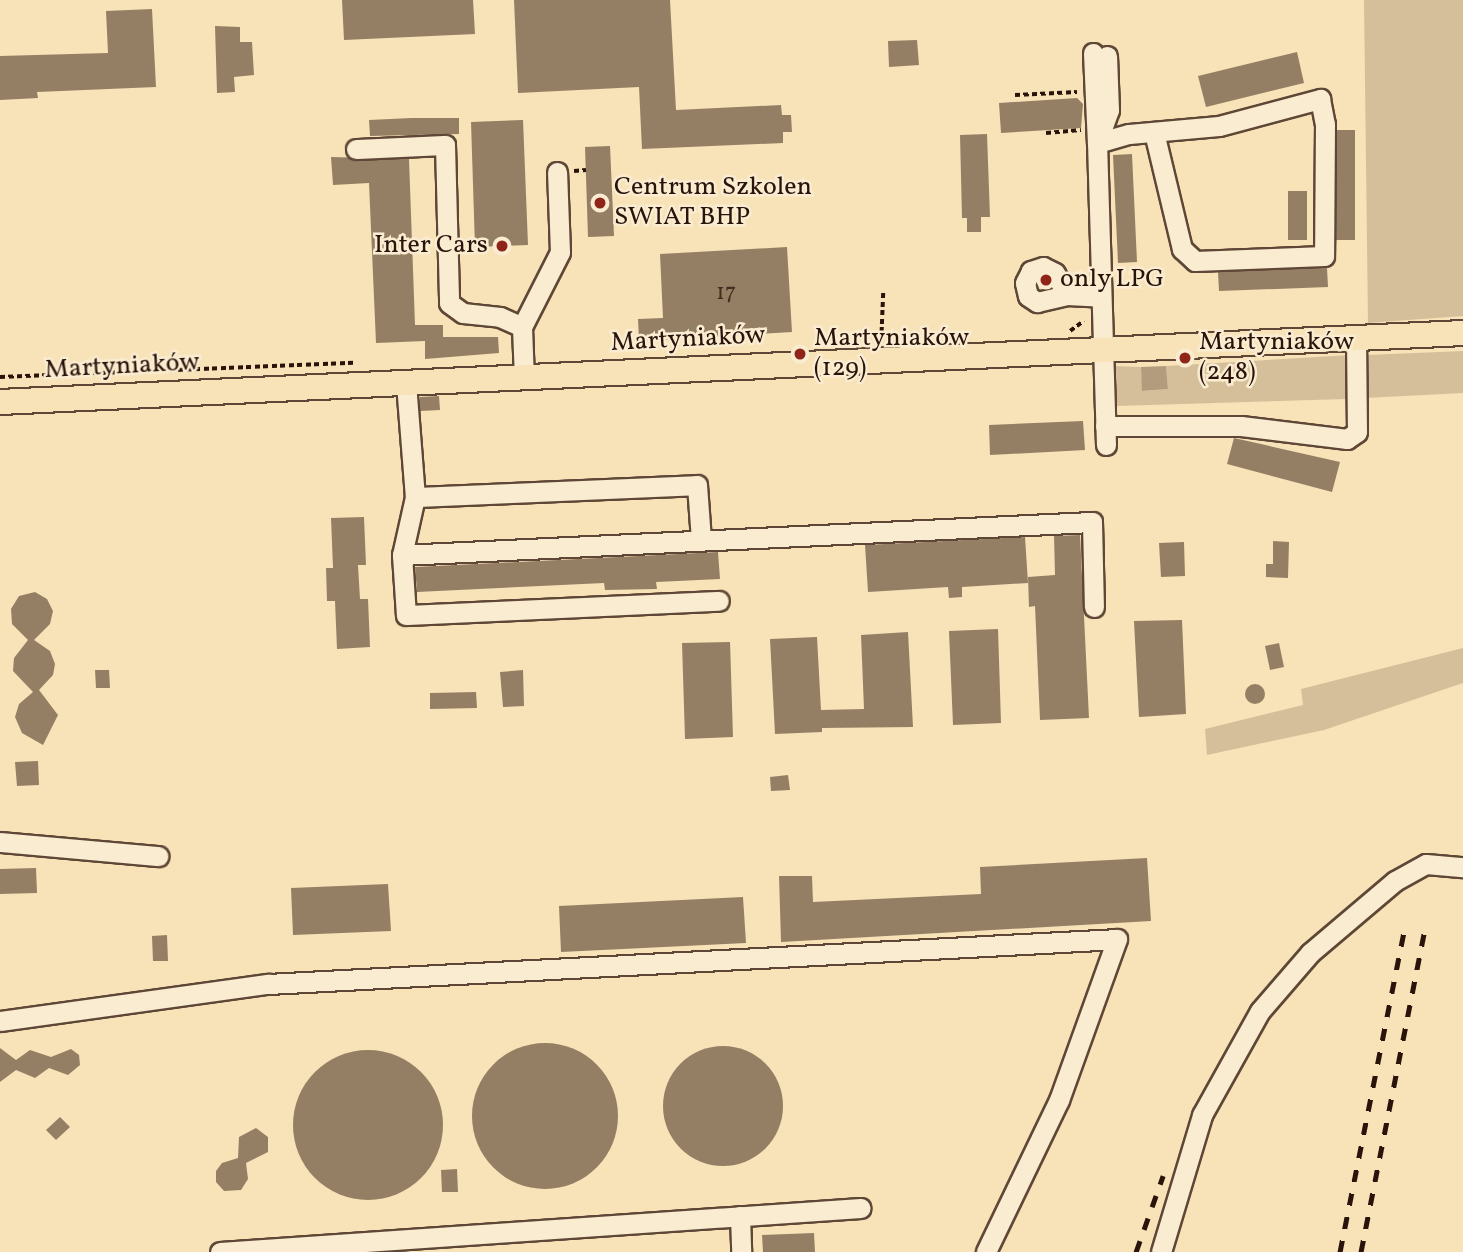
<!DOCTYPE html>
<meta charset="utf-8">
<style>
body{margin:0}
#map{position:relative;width:1463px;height:1252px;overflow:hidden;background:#f8e2b8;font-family:Vollkorn,serif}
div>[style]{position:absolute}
.green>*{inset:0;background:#d5bf9a}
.water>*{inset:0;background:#b29c7d}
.building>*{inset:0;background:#957f64}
.round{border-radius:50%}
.path>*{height:3.5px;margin-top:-1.75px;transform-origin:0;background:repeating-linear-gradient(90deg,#2a130a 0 5px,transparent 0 8.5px)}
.roads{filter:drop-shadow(2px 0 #5e4736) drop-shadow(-2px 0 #5e4736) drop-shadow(0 2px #5e4736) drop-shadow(0 -2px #5e4736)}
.minor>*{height:19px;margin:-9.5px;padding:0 9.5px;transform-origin:9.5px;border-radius:9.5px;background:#faecd1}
.major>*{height:24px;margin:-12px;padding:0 12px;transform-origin:12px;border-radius:12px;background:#f8e2b8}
.rail>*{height:5px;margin-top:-2.5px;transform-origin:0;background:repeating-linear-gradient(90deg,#2a130a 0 12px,transparent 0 24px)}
.dots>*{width:19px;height:19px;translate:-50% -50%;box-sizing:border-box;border:4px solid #faecd1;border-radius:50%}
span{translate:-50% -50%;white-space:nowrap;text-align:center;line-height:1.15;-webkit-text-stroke:5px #faecd1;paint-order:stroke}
.number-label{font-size:23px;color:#452e20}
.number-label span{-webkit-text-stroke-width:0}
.poi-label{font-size:26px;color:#2a130a}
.left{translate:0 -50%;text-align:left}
.right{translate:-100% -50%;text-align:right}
.street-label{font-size:26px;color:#2a130a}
</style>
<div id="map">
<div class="green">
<i style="clip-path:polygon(1364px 0,1463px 0,1463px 316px,1368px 323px)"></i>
<i style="clip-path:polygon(1463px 351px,1463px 393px,1365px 398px,1367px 355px)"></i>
<i style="clip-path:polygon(1351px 355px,1347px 399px,1117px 406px,1115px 366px,1141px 367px,1143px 391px,1168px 389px,1166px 366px)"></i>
<i style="clip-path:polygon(1463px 648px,1463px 683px,1324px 730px,1207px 755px,1205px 729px,1303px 705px,1301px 689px)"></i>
</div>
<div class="water">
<i style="clip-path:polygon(1166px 366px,1168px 389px,1142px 391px,1141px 367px)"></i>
</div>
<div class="building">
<i style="clip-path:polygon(342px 0,473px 0,475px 34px,344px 40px)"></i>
<i style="clip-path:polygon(514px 0,670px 0,676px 110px,781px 105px,782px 115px,791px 115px,792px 132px,783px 132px,783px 143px,642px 149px,639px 87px,518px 93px)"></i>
<i style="clip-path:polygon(152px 9px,156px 87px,37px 92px,38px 98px,0 100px,0 56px,108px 53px,106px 11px)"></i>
<i style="clip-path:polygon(215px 26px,240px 27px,240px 42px,252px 42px,254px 75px,234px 77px,235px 92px,217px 93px)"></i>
<i style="clip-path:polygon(917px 40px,919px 65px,889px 67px,888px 41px)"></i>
<i style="clip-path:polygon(1297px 52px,1304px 83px,1206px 107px,1198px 76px)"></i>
<i style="clip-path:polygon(1077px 98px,1083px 104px,1081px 128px,1001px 133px,999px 103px)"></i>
<i style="clip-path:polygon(411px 118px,459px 118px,459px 134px,370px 136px,369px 120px)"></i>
<i style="clip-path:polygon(523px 120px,528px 245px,475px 247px,471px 122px)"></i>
<i style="clip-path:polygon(1337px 130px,1355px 130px,1355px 240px,1336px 240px)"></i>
<i style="clip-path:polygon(987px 134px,990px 217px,981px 217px,981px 232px,967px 232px,967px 218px,962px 218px,960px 135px)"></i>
<i style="clip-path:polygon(610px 146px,614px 236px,588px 237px,585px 147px)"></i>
<i style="clip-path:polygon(1132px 154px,1137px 262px,1118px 263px,1113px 155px)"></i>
<i style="clip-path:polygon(331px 157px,409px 159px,415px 325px,443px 325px,443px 337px,498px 337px,499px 353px,425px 359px,425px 341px,376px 343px,369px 183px,333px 185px)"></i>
<i style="clip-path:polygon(1288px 191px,1307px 191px,1307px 240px,1288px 240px)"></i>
<i style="clip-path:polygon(787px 247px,792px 332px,639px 341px,638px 319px,663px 318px,660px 254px)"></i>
<i style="clip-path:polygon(1327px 268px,1328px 287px,1219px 291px,1218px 272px)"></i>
<i style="clip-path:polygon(439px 396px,440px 410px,420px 411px,420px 397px)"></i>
<i style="clip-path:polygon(1083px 421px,1085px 450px,990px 455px,989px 425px)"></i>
<i style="clip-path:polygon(1234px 438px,1340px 462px,1332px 492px,1227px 464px)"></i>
<i style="clip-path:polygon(364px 517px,366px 565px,358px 565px,360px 599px,368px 599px,370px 647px,337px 649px,335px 601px,327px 601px,326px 568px,333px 568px,331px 518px)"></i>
<i style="clip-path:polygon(1080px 535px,1089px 718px,1040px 720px,1035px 606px,1029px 607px,1028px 577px,1055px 575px,1054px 536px)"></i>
<i style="clip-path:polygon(1025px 537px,1028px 583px,962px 587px,962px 597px,949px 598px,948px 587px,868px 592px,865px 545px)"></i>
<i style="clip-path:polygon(1273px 541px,1289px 542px,1288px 578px,1266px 577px,1266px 564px,1273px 564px)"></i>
<i style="clip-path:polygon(1184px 542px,1185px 576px,1161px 577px,1159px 543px)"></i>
<i style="clip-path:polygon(718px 552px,720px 579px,656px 582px,657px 589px,605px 590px,604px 583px,417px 592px,415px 567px)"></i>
<i style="clip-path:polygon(35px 592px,47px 599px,53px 611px,50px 624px,34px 640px,50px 651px,55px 664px,53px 675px,39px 690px,58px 715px,43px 745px,22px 733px,15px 717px,19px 704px,33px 692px,13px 671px,14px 658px,28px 640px,12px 624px,11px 609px,19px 596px)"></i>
<i style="clip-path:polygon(1182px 620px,1186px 714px,1139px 717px,1134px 621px)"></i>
<i style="clip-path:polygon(998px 629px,1001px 723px,953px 725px,949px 631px)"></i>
<i style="clip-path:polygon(908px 632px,913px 727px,822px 728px,822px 732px,775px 734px,770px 639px,817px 637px,821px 710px,864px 709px,861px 635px)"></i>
<i style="clip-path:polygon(730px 642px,733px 737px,685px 739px,682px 643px)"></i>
<i style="clip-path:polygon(1279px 643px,1284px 667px,1270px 670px,1265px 646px)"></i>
<i style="clip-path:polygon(95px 670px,109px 670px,110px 688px,96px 688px)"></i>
<i style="clip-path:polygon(523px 670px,524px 706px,503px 707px,500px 672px)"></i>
<i class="round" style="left:1245px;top:684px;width:20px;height:20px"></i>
<i style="clip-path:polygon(476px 692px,477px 708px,430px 709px,430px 693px)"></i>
<i style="clip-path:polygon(38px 761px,39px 785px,17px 786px,15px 762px)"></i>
<i style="clip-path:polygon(788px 775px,790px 790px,771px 791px,770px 777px)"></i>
<i style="clip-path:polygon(1147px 858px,1151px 921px,781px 942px,779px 876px,812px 876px,813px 902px,981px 894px,980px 867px)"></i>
<i style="clip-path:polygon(36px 868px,37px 893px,0 894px,0 869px)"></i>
<i style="clip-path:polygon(388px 884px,391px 931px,293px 935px,291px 888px)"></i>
<i style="clip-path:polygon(743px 897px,746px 943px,561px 952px,559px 906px)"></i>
<i style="clip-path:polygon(167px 935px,168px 961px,153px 961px,152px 936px)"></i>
<i class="round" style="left:472px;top:1043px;width:146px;height:146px"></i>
<i class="round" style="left:663px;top:1046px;width:120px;height:120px"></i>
<i style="clip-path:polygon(0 1048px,16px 1060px,30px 1050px,51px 1057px,71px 1049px,79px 1055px,80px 1065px,68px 1075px,49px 1068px,35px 1078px,16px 1070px,0 1082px)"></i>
<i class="round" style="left:293px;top:1050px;width:150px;height:150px"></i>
<i style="clip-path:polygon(60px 1117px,70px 1127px,56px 1140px,46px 1130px)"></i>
<i style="clip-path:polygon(256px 1128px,268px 1137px,268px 1152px,246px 1163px,248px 1179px,241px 1190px,224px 1191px,216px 1182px,216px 1171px,222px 1163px,238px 1158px,239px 1137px)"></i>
<i style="clip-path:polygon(457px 1169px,458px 1192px,442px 1192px,441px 1170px)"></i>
<i style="clip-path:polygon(814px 1233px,815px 1252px,763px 1252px,762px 1235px)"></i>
</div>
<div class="path">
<i style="left:1015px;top:95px;width:62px;rotate:-2.8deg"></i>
<i style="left:1046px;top:133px;width:35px;rotate:-5deg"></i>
<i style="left:574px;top:171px;width:12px;rotate:-5deg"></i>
<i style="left:1070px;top:331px;width:17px;rotate:-36deg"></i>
<i style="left:881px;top:341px;width:50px;rotate:-87.7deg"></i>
<i style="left:0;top:377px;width:354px;rotate:-2.3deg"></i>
</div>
<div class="roads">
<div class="minor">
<i style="left:1093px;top:53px;width:90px;rotate:87.5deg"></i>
<i style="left:1097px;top:143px;width:33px;rotate:-16deg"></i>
<i style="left:1129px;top:134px;width:90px;rotate:-5.1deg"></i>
<i style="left:1219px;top:126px;width:105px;rotate:-15deg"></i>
<i style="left:1320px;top:99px;width:25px;rotate:79deg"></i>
<i style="left:1325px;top:124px;width:132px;rotate:90.4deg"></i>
<i style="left:1324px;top:256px;width:129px;rotate:177.8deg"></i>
<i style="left:1195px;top:261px;width:18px;rotate:-137deg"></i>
<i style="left:1182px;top:249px;width:120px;rotate:-103.5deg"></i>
<i style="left:356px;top:149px;width:89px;rotate:-2.6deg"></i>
<i style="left:445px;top:145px;width:158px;rotate:88.5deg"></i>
<i style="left:449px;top:303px;width:17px;rotate:36deg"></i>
<i style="left:463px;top:313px;width:37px;rotate:6deg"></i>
<i style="left:500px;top:317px;width:24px;rotate:24deg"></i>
<i style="left:522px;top:327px;width:51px;rotate:87.8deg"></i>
<i style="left:1067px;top:295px;width:25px;rotate:-119deg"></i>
<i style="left:1055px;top:273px;width:13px;rotate:-153deg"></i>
<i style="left:1043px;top:267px;width:13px;rotate:162deg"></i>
<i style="left:1031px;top:271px;width:13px;rotate:117deg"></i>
<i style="left:1025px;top:283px;width:13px;rotate:77deg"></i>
<i style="left:1028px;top:296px;width:11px;rotate:34deg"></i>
<i style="left:1037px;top:302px;width:31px;rotate:-13deg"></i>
<i style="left:1067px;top:295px;width:34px;rotate:3deg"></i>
<i style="left:522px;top:327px;width:84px;rotate:-63.1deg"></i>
<i style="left:560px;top:252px;width:80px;rotate:-92.1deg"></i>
<i style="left:406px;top:383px;width:114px;rotate:85.5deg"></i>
<i style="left:415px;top:497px;width:59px;rotate:102.6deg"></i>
<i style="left:402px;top:555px;width:60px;rotate:86.2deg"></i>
<i style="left:406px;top:615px;width:313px;rotate:-2.6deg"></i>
<i style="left:1105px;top:426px;width:136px"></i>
<i style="left:1241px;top:426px;width:107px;rotate:7deg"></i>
<i style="left:1347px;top:439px;width:12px;rotate:-35deg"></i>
<i style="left:1357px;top:432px;width:95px;rotate:-90.6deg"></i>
<i style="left:1106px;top:445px;width:302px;rotate:-91.7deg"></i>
<i style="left:1097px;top:143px;width:35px;rotate:-70deg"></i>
<i style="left:1109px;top:110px;width:54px;rotate:-92.1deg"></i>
<i style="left:415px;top:497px;width:282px;rotate:-2.4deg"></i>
<i style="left:697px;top:485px;width:55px;rotate:85.8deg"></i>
<i style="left:402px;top:555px;width:691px;rotate:-2.74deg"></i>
<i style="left:1092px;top:522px;width:85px;rotate:88.7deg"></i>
<i style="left:0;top:842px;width:159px;rotate:5.1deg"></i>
<i style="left:0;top:1021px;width:271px;rotate:-7.9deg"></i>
<i style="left:268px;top:984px;width:850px;rotate:-3.03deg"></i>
<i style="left:1117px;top:939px;width:171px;rotate:109.8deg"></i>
<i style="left:1059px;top:1100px;width:169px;rotate:115.7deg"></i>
<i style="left:740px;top:1216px;width:36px;rotate:88deg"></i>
<i style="left:220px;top:1252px;width:642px;rotate:-3.93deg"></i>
<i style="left:1161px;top:1252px;width:143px;rotate:-73.3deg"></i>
<i style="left:1202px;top:1115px;width:119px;rotate:-60.9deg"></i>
<i style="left:1260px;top:1011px;width:77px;rotate:-49.2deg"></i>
<i style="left:1310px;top:953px;width:111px;rotate:-40.3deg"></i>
<i style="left:1395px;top:881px;width:35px;rotate:-29deg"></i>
<i style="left:1426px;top:864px;width:37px;rotate:5deg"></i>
</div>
<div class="major">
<i style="left:0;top:402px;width:1465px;rotate:-2.7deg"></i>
</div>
</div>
<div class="rail">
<i style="left:1136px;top:1252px;width:81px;rotate:-70.4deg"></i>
<i style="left:1340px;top:1252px;width:332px;rotate:-78.7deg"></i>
<i style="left:1361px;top:1252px;width:328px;rotate:-78.8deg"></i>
</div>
<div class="dots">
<i style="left:600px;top:203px;background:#8f2418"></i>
<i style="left:502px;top:246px;background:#8f2418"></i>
<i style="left:1046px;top:280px;background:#8f2418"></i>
<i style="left:800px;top:354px;background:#8f2418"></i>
<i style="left:1185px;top:358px;background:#8f2418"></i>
</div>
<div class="number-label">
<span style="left:726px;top:293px">17</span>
</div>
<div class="poi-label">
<span class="left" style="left:614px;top:203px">Centrum Szkolen<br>SWIAT BHP</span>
<span class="right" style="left:488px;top:246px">Inter Cars</span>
<span class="left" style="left:1060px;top:280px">only LPG</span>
<span class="left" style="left:814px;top:354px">Martyniaków<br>(129)</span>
<span class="left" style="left:1199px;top:358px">Martyniaków<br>(248)</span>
</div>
<div class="street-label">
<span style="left:688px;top:340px;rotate:-3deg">Martyniaków</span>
<span style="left:122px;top:367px;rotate:-3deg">Martyniaków</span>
</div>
</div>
